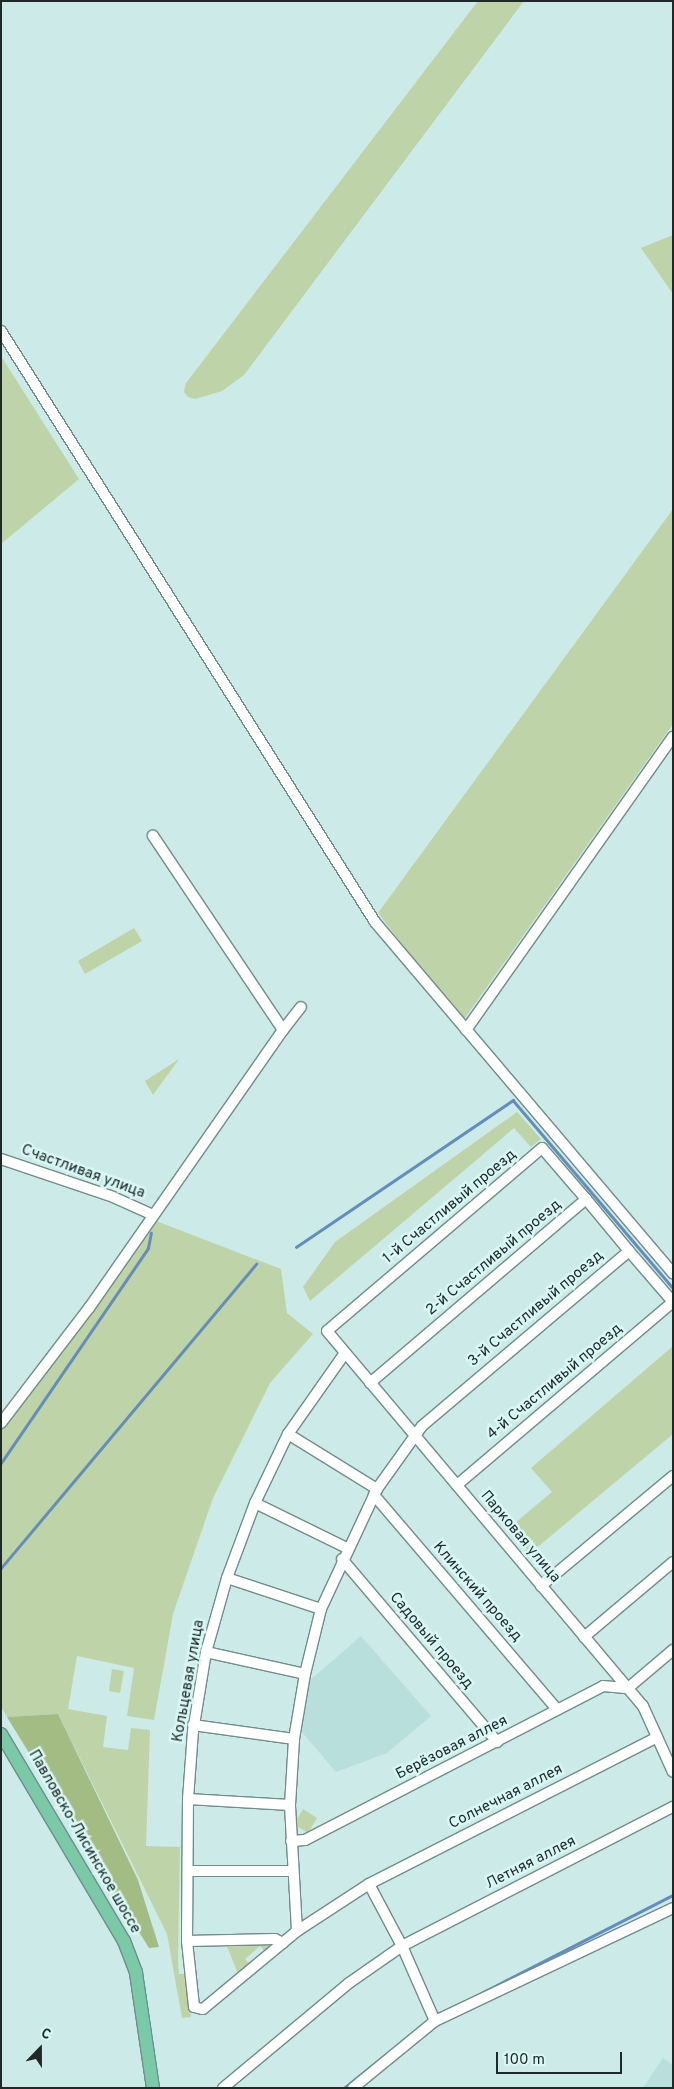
<!DOCTYPE html>
<meta charset="utf-8">
<style>
body{margin:0}
#map{position:relative;width:674px;height:2089px;overflow:hidden;background:#cceae7;font-family:Overpass,sans-serif}
div>[style]{position:absolute}
.built>*{inset:0;background:#b8dfdc}
.green>*{inset:0;background:#bfd3a8}
.forest>*{inset:0;background:#a2bc83}
.stream>*{height:2.5px;margin:-1.25px;padding:0 1.25px;transform-origin:1.25px;border-radius:1.25px;background:#638ebb}
.roads{filter:drop-shadow(1px 0 #718d8a) drop-shadow(-1px 0 #718d8a) drop-shadow(0 1px #718d8a) drop-shadow(0 -1px #718d8a)}
.minor>*{height:10px;margin:-5px;padding:0 5px;transform-origin:5px;border-radius:5px;background:#fff}
.major>*{height:12px;margin:-6px;padding:0 6px;transform-origin:6px;border-radius:6px;background:#7acaa8}
span{translate:-50% -50%;white-space:nowrap;text-align:center;line-height:1.15;-webkit-text-stroke:5px #d9f7f4;paint-order:stroke}
.street-label{font-size:15px;color:#1e2928}
.frame{position:absolute;inset:0;border:2px solid #1e2928;pointer-events:none}
.north{position:absolute;left:15px;top:2024px;width:50px;height:50px;-webkit-text-stroke:4px #d9f7f4;paint-order:stroke;rotate:22deg;font-size:14px;font-weight:700;line-height:20px;text-align:center;color:#1e2928}
.north::after{content:'';display:block;margin:auto;width:18px;height:22px;background:#1e2928;clip-path:polygon(50% 0,100% 100%,50% 72%,0 100%)}
.scale{position:absolute;left:496px;top:2052px;width:126px;height:22px;box-sizing:border-box;border:2px solid #1e2928;border-top:0;padding-left:6px;font-size:15px;line-height:18px;white-space:nowrap;color:#1e2928;-webkit-text-stroke:4px #d9f7f4;paint-order:stroke}
</style>
<div id="map">
<div class="built">
<i style="clip-path:polygon(361px 1636px,431px 1716px,387px 1753px,336px 1772px,301px 1731px,309px 1681px)"></i>
<i style="clip-path:polygon(673px 2043px,663px 2058px,673px 2065px,673px 2088px,643px 2088px)"></i>
</div>
<div class="green">
<i style="clip-path:polygon(478px 1px,524px 1px,244px 375px,222px 391px,195px 399px,188px 397px,184px 392px,186px 383px)"></i>
<i style="clip-path:polygon(673px 235px,673px 294px,641px 248px)"></i>
<i style="clip-path:polygon(1px 356px,79px 479px,1px 544px)"></i>
<i style="clip-path:polygon(673px 509px,673px 724px,462px 1022px,378px 913px)"></i>
<i style="clip-path:polygon(134px 928px,142px 941px,85px 974px,78px 961px)"></i>
<i style="clip-path:polygon(179px 1059px,153px 1095px,145px 1081px)"></i>
<i style="clip-path:polygon(517px 1112px,541px 1139px,531px 1147px,514px 1128px,310px 1301px,303px 1287px,335px 1242px)"></i>
<i style="clip-path:polygon(151px 1219px,281px 1269px,287px 1313px,313px 1334px,270px 1383px,213px 1498px,173px 1614px,154px 1720px,127px 1716px,134px 1668px,77px 1656px,68px 1709px,107px 1716px,103px 1747px,128px 1750px,131px 1728px,150px 1730px,146px 1846px,180px 1847px,178px 1961px,179px 1974px,185px 1974px,191px 2017px,182px 2018px,167px 1934px,58px 1714px,7px 1717px,1px 1707px,1px 1423px)"></i>
<i style="clip-path:polygon(673px 1346px,673px 1434px,528px 1555px,525px 1551px,527px 1549px,509px 1528px,552px 1492px,531px 1468px)"></i>
<i style="clip-path:polygon(112px 1669px,124px 1671px,120px 1693px,109px 1691px)"></i>
<i style="clip-path:polygon(303px 1809px,317px 1818px,308px 1833px,294px 1824px)"></i>
<i style="clip-path:polygon(265px 1942px,269px 1946px,266px 1953px,260px 1946px,245px 1959px,251px 1966px,239px 1976px,226px 1944px)"></i>
</div>
<div class="forest">
<i style="clip-path:polygon(58px 1714px,138px 1880px,159px 1947px,149px 1948px,7px 1717px)"></i>
</div>
<div class="stream">
<i style="left:296px;top:1247px;width:262px;rotate:-34.1deg"></i>
<i style="left:513px;top:1100px;width:247px;rotate:49.6deg"></i>
<i style="left:1px;top:1463px;width:260px;rotate:-55.6deg"></i>
<i style="left:148px;top:1248px;width:15px;rotate:-79deg"></i>
<i style="left:1px;top:1568px;width:397px;rotate:-50deg"></i>
<i style="left:454px;top:2007px;width:246px;rotate:-27.1deg"></i>
<i style="left:344px;top:2088px;width:82px;rotate:-38.6deg"></i>
</div>
<div class="roads">
<div class="minor">
<i style="left:1px;top:331px;width:699px;rotate:57.67deg"></i>
<i style="left:375px;top:922px;width:461px;rotate:49.7deg"></i>
<i style="left:283px;top:1030px;width:29px;rotate:-52deg"></i>
<i style="left:466px;top:1030px;width:359px;rotate:-54.8deg"></i>
<i style="left:1px;top:1159px;width:118px;rotate:18.7deg"></i>
<i style="left:113px;top:1197px;width:44px;rotate:24.2deg"></i>
<i style="left:586px;top:1199px;width:67px;rotate:-130.8deg"></i>
<i style="left:542px;top:1148px;width:282px;rotate:139.6deg"></i>
<i style="left:327px;top:1331px;width:490px;rotate:49.9deg"></i>
<i style="left:643px;top:1706px;width:72px;rotate:65.6deg"></i>
<i style="left:345px;top:1353px;width:99px;rotate:125.1deg"></i>
<i style="left:288px;top:1434px;width:76px;rotate:115.6deg"></i>
<i style="left:255px;top:1503px;width:80px;rotate:110.5deg"></i>
<i style="left:227px;top:1578px;width:77px;rotate:105.8deg"></i>
<i style="left:206px;top:1652px;width:80px;rotate:99.3deg"></i>
<i style="left:193px;top:1731px;width:68px;rotate:94.2deg"></i>
<i style="left:188px;top:1799px;width:142px;rotate:90.4deg"></i>
<i style="left:187px;top:1941px;width:66px;rotate:83.9deg"></i>
<i style="left:194px;top:2007px;width:9px;rotate:13deg"></i>
<i style="left:203px;top:2009px;width:122px;rotate:-39.7deg"></i>
<i style="left:297px;top:1931px;width:86px;rotate:-33.1deg"></i>
<i style="left:369px;top:1884px;width:323px;rotate:-27deg"></i>
<i style="left:370px;top:1383px;width:284px;rotate:-40.4deg"></i>
<i style="left:586px;top:1199px;width:67px;rotate:50.4deg"></i>
<i style="left:1px;top:1423px;width:145px;rotate:-52.6deg"></i>
<i style="left:89px;top:1308px;width:339px;rotate:-55.1deg"></i>
<i style="left:283px;top:1030px;width:234px;rotate:-123.8deg"></i>
<i style="left:288px;top:1434px;width:105px;rotate:31.7deg"></i>
<i style="left:457px;top:1485px;width:283px;rotate:-40.3deg"></i>
<i style="left:374px;top:1495px;width:282px;rotate:49.5deg"></i>
<i style="left:255px;top:1503px;width:102px;rotate:26.1deg"></i>
<i style="left:342px;top:1559px;width:240px;rotate:49.7deg"></i>
<i style="left:227px;top:1578px;width:99px;rotate:18.3deg"></i>
<i style="left:541px;top:1586px;width:172px;rotate:-39.8deg"></i>
<i style="left:584px;top:1637px;width:116px;rotate:-40.1deg"></i>
<i style="left:206px;top:1652px;width:101px;rotate:12.5deg"></i>
<i style="left:193px;top:1725px;width:102px;rotate:7.9deg"></i>
<i style="left:188px;top:1799px;width:102px;rotate:3.4deg"></i>
<i style="left:291px;top:1841px;width:14px;rotate:-4deg"></i>
<i style="left:305px;top:1840px;width:335px;rotate:-27.3deg"></i>
<i style="left:603px;top:1686px;width:25px;rotate:5deg"></i>
<i style="left:628px;top:1688px;width:59px;rotate:-40.2deg"></i>
<i style="left:188px;top:1871px;width:103px"></i>
<i style="left:369px;top:1884px;width:70px;rotate:62deg"></i>
<i style="left:402px;top:1946px;width:82px;rotate:66.3deg"></i>
<i style="left:297px;top:1931px;width:126px;rotate:-93.2deg"></i>
<i style="left:290px;top:1805px;width:66px;rotate:-86.5deg"></i>
<i style="left:294px;top:1739px;width:66px;rotate:-80.4deg"></i>
<i style="left:305px;top:1674px;width:67px;rotate:-76.2deg"></i>
<i style="left:321px;top:1609px;width:132px;rotate:-65deg"></i>
<i style="left:377px;top:1489px;width:77px;rotate:-54.5deg"></i>
<i style="left:422px;top:1426px;width:271px;rotate:-40.2deg"></i>
<i style="left:629px;top:1251px;width:67px;rotate:49.2deg"></i>
<i style="left:187px;top:1941px;width:88px;rotate:-1.3deg"></i>
<i style="left:275px;top:1939px;width:9px;rotate:27deg"></i>
<i style="left:223px;top:2088px;width:164px;rotate:-39.8deg"></i>
<i style="left:349px;top:1983px;width:65px;rotate:-34.9deg"></i>
<i style="left:402px;top:1946px;width:305px;rotate:-27.2deg"></i>
<i style="left:353px;top:2088px;width:106px;rotate:-39.3deg"></i>
<i style="left:435px;top:2021px;width:263px;rotate:-25.4deg"></i>
</div>
<div class="major">
<i style="left:1px;top:1734px;width:241px;rotate:59.3deg"></i>
<i style="left:124px;top:1941px;width:34px;rotate:69deg"></i>
<i style="left:136px;top:1973px;width:116px;rotate:81.6deg"></i>
</div>
</div>
<div class="street-label">
<span style="left:83px;top:1172px;rotate:20deg">Счастливая улица</span>
<span style="left:450px;top:1207px;rotate:-40deg">1-й Счастливый проезд</span>
<span style="left:494px;top:1258px;rotate:-40deg">2-й Счастливый проезд</span>
<span style="left:536px;top:1309px;rotate:-40deg">3-й Счастливый проезд</span>
<span style="left:555px;top:1382px;rotate:-40deg">4-й Счастливый проезд</span>
<span style="left:520px;top:1537px;rotate:50deg">Парковая улица</span>
<span style="left:477px;top:1592px;rotate:49deg">Клинский проезд</span>
<span style="left:431px;top:1641px;rotate:50deg">Садовый проезд</span>
<span style="left:189px;top:1681px;rotate:-80deg">Кольцевая улица</span>
<span style="left:452px;top:1748px;rotate:-27deg">Берёзовая аллея</span>
<span style="left:506px;top:1797px;rotate:-27deg">Солнечная аллея</span>
<span style="left:84px;top:1842px;rotate:60deg">Павловско-Лисинское шоссе</span>
<span style="left:531px;top:1863px;rotate:-27deg">Летняя аллея</span>
</div>
<div class="frame"></div>
<div class="north">С</div>
<div class="scale">100 m</div>
</div>
